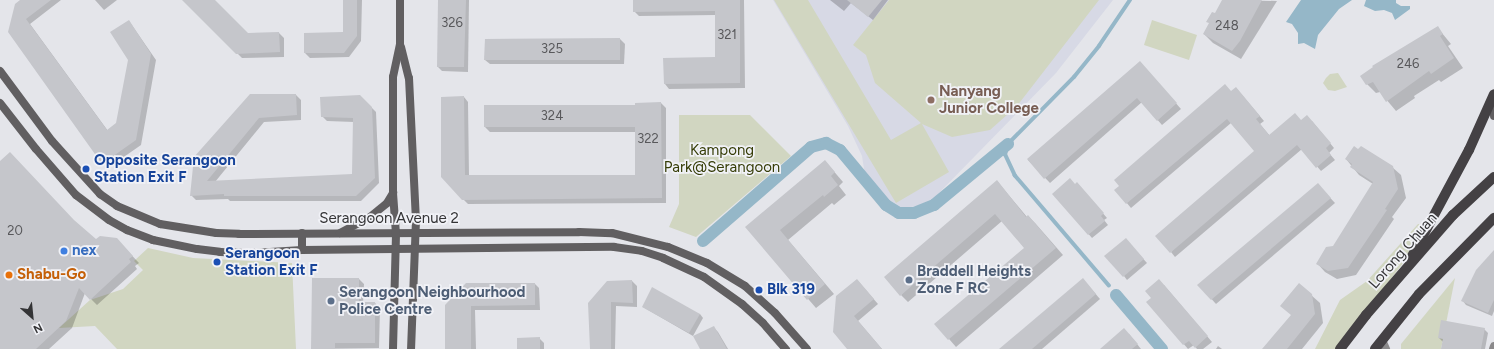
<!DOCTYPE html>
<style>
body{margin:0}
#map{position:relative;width:1494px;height:349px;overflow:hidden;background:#e4e5ea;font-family:Figtree,sans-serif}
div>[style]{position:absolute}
.built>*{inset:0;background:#d7d9e5}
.green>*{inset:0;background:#d1d6c1}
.water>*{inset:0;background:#95b7c8}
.shadow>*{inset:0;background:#0003}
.stream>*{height:3.5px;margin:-1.75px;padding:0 1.75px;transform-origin:1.75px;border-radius:1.75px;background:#95b7c8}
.canal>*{height:12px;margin:-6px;padding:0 6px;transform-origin:6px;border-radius:6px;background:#95b7c8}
.building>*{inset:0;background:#c5c6cb}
.street>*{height:8px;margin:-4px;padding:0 4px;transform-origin:4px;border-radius:4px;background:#8b8a8b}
.secondary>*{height:8px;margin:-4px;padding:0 4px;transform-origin:4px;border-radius:4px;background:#615f61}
.primary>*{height:10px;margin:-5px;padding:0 5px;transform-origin:5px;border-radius:5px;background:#444144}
.dots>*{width:11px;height:11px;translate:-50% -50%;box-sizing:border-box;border:2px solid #f1f2f7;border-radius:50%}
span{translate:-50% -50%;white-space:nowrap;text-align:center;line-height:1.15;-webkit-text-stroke:3.5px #f1f2f7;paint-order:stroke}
.number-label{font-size:13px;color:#58585b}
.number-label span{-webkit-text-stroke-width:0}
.education-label{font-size:15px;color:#785e54;font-weight:700}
.left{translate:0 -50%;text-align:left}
.park-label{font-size:15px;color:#363d07}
.transit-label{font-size:15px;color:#164399;font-weight:700}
.street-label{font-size:15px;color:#343436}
.shop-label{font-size:15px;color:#366cbe;font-weight:700}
.service-label{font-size:15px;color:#4e5e75;font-weight:700}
.food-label{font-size:15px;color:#c56008;font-weight:700}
.north{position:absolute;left:12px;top:297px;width:40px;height:40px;-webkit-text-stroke:3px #f1f2f7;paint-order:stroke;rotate:153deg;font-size:11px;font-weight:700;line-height:16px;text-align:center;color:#343436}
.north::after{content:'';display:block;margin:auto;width:14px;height:18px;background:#343436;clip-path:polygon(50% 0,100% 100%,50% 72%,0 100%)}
</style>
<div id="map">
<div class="built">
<i style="clip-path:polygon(773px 0,1113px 0,1056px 73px,935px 197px,919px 206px,903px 208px,884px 197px,865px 175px,862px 156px,848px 126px)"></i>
</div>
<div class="green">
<i style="clip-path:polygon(774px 0,808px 0,891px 140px,921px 123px,875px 83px,866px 55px,853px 45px,889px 0,1099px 0,1017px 106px,990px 130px,952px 137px,922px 124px,949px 172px,896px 203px)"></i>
<i style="clip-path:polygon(1152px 20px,1197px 35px,1189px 60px,1144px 45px)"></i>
<i style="clip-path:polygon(1338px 73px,1347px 87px,1335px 91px,1328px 90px,1323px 83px,1326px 78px,1330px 74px)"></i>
<i style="clip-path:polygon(679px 115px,750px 115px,791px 156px,696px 237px,669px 227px,679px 204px)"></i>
<i style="clip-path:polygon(1418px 224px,1433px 225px,1336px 349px,1315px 349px,1340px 300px,1367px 281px)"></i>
<i style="clip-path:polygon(148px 248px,193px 258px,292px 263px,296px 349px,117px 349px,95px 326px,59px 328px,90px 300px,123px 289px,143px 270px,134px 261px)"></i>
<i style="clip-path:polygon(1455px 278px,1441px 349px,1401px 349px,1401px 344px)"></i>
</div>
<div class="water">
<i style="clip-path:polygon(1301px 0,1352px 0,1339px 9px,1318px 35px,1315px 49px,1304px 43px,1298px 44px,1298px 33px,1292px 24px,1286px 22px)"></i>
<i style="clip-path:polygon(1366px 0,1396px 0,1396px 3px,1401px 6px,1410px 6px,1410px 9px,1395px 20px,1392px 13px,1384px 10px,1375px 11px,1364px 6px)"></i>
</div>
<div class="shadow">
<i style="clip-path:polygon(22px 0,61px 0,30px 24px,108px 131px,117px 124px,130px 60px,129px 21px,156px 60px,141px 145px,108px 168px,9px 32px)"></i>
<i style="clip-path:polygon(95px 0,117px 0,104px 10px)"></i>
<i style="clip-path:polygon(184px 0,213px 0,248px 34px,279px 33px,284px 38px,284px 57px,242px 58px)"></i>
<i style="clip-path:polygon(344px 0,362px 0,361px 41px,349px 57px,310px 58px,305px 53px,344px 33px)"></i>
<i style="clip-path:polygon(438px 0,469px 0,468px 72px,442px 71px,438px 67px)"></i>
<i style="clip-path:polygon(634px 0,744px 0,745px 88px,669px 89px,665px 84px,716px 58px,716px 15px,639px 16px,634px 11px)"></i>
<i style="clip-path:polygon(830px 0,888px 0,873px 20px,851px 3px,844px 11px)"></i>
<i style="clip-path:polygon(1224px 0,1277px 1px,1241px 59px,1213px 43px,1204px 34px)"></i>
<i style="clip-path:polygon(1437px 27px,1451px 44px,1448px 46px,1463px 68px,1441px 82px,1439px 80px,1414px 96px,1415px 98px,1396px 111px,1380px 92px,1376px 93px,1367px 84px)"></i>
<i style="clip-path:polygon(620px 39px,625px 44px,624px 64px,490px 64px,485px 60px)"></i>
<i style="clip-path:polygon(1144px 67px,1181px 109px,1162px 125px,1142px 102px,1050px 183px,1028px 160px)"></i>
<i style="clip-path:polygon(1236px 88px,1264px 121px,1260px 124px,1270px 136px,1301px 121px,1312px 121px,1334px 148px,1329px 153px,1335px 160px,1321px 171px,1302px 149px,1175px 257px,1171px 252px,1255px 151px,1231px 123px,1131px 208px,1116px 190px)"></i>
<i style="clip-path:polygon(251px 95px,296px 95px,301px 100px,301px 120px,264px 122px,215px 182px,353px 175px,354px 122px,327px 121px,322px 116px,360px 96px,376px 112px,379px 183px,361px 201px,230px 201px,228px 199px,196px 200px,191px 195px)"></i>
<i style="clip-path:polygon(464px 97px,468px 102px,469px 176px,636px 176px,636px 132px,490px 132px,485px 127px,485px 106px,636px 106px,661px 103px,666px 108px,666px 203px,468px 204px,463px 199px)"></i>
<i style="clip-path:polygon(1359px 151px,1392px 167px,1401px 175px,1406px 198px,1392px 217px,1394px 219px,1356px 275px,1337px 279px,1325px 272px,1317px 263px,1334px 247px,1373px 184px,1359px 175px,1346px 159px)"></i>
<i style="clip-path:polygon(825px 161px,843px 182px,839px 186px,846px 195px,834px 205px,832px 203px,788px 240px,834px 294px,816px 308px,746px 227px)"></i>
<i style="clip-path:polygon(0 163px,96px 241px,123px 246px,139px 263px,135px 266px,137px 269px,97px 305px,85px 293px,72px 328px,49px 349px,0 349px)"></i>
<i style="clip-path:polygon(997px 181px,1027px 217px,1028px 216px,1035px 223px,1063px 255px,956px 347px,936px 324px,1025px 248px,1002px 221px,908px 302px,901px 295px)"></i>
<i style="clip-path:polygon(1075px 185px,1080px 187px,1107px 218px,1104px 220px,1108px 225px,1092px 238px,1054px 194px)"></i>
<i style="clip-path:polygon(1322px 189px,1335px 203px,1216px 304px,1199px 285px)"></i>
<i style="clip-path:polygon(1129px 243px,1147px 263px,1127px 280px,1124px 276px)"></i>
<i style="clip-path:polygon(1494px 251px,1494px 311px,1492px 316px,1466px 305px,1463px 301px)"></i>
<i style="clip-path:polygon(359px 279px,364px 284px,363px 303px,375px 303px,380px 308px,379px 348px,312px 349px)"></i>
<i style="clip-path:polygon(857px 280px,878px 304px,858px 321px,882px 349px,849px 349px)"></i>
<i style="clip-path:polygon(632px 281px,637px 286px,637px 307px,616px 306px,615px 349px,591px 349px,589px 303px)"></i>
<i style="clip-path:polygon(535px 284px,539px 288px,540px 310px,475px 310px,476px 349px,446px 349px,446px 305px)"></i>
<i style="clip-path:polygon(1087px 284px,1100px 299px,1042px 349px,1001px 349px)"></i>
<i style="clip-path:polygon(1164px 285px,1212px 342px,1203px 349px,1197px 349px,1194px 345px,1188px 349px,1148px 302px)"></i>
<i style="clip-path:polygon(1311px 295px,1320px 303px,1323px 323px,1302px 349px,1263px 349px)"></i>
<i style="clip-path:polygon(643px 307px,700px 314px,703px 318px,693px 336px)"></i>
<i style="clip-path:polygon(713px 327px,718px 332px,728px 349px,701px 349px)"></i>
<i style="clip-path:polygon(1484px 329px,1488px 333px,1485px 349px,1442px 349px,1443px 342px,1439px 338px)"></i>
<i style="clip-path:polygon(1129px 334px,1141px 349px,1101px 349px)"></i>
<i style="clip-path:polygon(539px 338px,544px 343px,544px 349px,518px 349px)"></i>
<i style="clip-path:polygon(1218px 346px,1222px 349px,1216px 349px)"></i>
</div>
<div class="stream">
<i style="left:1109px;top:286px;width:145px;rotate:-130.5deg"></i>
<i style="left:1015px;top:176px;width:23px;rotate:-115deg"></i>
<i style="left:1005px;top:155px;width:11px;rotate:-75deg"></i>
<i style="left:1008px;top:144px;width:94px;rotate:-45.4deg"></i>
<i style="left:1074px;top:77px;width:40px;rotate:-51deg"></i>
<i style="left:1099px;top:46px;width:55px;rotate:-56deg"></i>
</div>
<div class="canal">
<i style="left:703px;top:241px;width:143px;rotate:-41deg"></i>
<i style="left:811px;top:147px;width:16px;rotate:-15deg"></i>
<i style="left:826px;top:143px;width:16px;rotate:27deg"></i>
<i style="left:840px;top:150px;width:72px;rotate:50.1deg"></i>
<i style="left:886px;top:205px;width:15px;rotate:32deg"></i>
<i style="left:899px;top:213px;width:15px"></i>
<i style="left:914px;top:213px;width:22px;rotate:-22deg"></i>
<i style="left:934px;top:205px;width:96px;rotate:-39.5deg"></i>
<i style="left:1116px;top:295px;width:71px;rotate:49.6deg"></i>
</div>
<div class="building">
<i style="clip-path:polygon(20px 0,51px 0,26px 19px,107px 130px,116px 123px,128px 60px,110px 32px,129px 20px,151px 54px,136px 140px,102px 164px,8px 32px,15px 4px)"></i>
<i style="clip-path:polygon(182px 0,215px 0,248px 33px,279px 32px,280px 52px,236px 54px)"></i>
<i style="clip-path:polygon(343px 0,357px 0,357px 36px,344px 53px,304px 53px,304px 33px,343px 32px)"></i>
<i style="clip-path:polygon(438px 0,466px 0,464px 67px,437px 67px)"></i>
<i style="clip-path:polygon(633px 0,740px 0,740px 83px,664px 84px,663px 58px,715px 57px,715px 11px,633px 12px)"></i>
<i style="clip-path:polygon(847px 0,882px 0,868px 17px)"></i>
<i style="clip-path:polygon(1222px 0,1262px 0,1240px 41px,1232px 51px,1203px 34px,1209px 23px,1206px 22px,1212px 12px,1215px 13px)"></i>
<i style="clip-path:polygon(1438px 26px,1443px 34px,1440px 36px,1454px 58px,1431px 74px,1429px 71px,1386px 102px,1373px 82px,1366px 85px,1360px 76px,1373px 67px,1372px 66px)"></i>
<i style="clip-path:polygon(620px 38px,620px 60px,484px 60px,485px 39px)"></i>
<i style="clip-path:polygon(1140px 61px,1177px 103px,1157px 121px,1137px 98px,1044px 179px,1027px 159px)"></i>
<i style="clip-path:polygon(1225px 84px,1231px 91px,1236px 87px,1260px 116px,1256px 119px,1269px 135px,1295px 113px,1301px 120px,1307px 115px,1331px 143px,1326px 148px,1331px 155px,1316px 168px,1297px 145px,1170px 253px,1155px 236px,1254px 151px,1227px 119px,1126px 204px,1114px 190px,1119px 186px,1114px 180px)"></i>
<i style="clip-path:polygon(250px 94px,296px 94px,297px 115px,259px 118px,207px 181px,352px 174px,353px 118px,321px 117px,320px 97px,360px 95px,372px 107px,375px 178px,356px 196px,224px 196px,224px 194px,190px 196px,194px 157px)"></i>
<i style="clip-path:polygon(464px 96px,465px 175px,635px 175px,635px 127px,484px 127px,484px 105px,635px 105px,635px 103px,661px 102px,662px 198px,462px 200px,441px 177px,441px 97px)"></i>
<i style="clip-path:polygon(1354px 146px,1358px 149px,1361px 146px,1393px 166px,1398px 189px,1385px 209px,1387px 210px,1348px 268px,1328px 271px,1316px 264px,1326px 247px,1333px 246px,1373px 182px,1350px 167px,1352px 164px,1345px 159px)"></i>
<i style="clip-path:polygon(10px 152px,74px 220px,96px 239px,100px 236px,117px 238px,133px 256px,129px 259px,131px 262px,90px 300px,79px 288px,66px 321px,36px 349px,0 349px,0 161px)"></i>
<i style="clip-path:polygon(825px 160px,835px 172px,831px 176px,838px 185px,824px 197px,823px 195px,780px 230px,825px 284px,807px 300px,745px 227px)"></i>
<i style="clip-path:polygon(1070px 178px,1075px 184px,1077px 182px,1104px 213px,1101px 216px,1105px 221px,1088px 235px,1052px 194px)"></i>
<i style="clip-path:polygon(997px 180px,1026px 217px,1028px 215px,1056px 248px,948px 340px,934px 324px,1024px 248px,995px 214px,900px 296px,884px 277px)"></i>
<i style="clip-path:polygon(1318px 183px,1331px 198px,1211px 300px,1197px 285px)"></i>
<i style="clip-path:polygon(1126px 238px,1144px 259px,1123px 277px,1104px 256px)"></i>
<i style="clip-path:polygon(1494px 250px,1494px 300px,1488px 313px,1461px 301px,1476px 270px)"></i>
<i style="clip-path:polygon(312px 278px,359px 278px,359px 302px,375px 302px,375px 343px,335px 343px,335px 349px,311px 349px)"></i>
<i style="clip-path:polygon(1083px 278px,1096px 294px,1032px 349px,999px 349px)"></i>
<i style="clip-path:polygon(857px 279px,874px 299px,854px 316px,882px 349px,847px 349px,833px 332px,836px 296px)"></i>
<i style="clip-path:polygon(1159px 279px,1208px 336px,1195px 348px,1189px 341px,1183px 345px,1146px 302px,1151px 298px,1145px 291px)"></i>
<i style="clip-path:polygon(632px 280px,633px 303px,611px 302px,611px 349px,590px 349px,588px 303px,607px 281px)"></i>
<i style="clip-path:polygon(466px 283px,535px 283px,535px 305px,471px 306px,471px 349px,445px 349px,445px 305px)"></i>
<i style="clip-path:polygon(1299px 283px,1312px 294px,1315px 314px,1287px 349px,1262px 349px,1291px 315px,1280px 306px)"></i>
<i style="clip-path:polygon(652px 287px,700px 314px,689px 333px,642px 307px)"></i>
<i style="clip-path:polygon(1441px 320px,1485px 328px,1481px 349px,1441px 349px,1443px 339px,1438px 338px)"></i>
<i style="clip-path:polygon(714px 326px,727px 349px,700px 349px,693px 336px)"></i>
<i style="clip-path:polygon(1124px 328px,1138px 344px,1132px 349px,1100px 349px)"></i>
<i style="clip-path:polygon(540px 337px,540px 349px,517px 349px,517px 338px)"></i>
</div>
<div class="street">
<i style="left:1382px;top:340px;width:10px;rotate:66deg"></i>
<i style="left:1493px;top:349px;width:3px;rotate:-72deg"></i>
</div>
<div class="secondary">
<i style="left:401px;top:47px;width:32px;rotate:76deg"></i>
<i style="left:409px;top:78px;width:142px;rotate:87.2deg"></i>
<i style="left:416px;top:220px;width:129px;rotate:92.2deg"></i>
<i style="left:0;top:71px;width:87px;rotate:53.4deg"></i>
<i style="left:52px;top:141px;width:72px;rotate:47.8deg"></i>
<i style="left:100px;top:194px;width:21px;rotate:35deg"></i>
<i style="left:117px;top:206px;width:47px;rotate:22.7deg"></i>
<i style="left:160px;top:224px;width:57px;rotate:9.1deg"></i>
<i style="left:216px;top:233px;width:23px;rotate:2deg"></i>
<i style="left:239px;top:234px;width:340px;rotate:-0.3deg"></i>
<i style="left:579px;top:232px;width:33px;rotate:2deg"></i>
<i style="left:612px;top:233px;width:58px;rotate:14deg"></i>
<i style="left:668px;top:247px;width:42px;rotate:22.3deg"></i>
<i style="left:707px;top:263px;width:44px;rotate:31.2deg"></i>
<i style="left:745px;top:286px;width:40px;rotate:42deg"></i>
<i style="left:775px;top:313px;width:48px;rotate:48.4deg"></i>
<i style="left:0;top:103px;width:58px;rotate:52deg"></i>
<i style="left:36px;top:149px;width:61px;rotate:49deg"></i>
<i style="left:76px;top:195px;width:41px;rotate:37.1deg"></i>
<i style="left:109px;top:220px;width:21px;rotate:29deg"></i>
<i style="left:127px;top:230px;width:28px;rotate:21deg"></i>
<i style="left:153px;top:240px;width:45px;rotate:11.6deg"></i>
<i style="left:197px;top:249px;width:23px;rotate:7deg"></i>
<i style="left:220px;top:252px;width:33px;rotate:2deg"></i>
<i style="left:253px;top:253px;width:49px;rotate:-3.5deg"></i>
<i style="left:302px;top:250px;width:312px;rotate:-0.6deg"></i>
<i style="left:614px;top:247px;width:28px;rotate:8deg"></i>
<i style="left:642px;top:251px;width:22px;rotate:18deg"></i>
<i style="left:663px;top:258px;width:45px;rotate:24.9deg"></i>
<i style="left:704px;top:277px;width:47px;rotate:35.4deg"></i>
<i style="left:742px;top:304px;width:28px;rotate:42deg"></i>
<i style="left:763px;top:323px;width:35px;rotate:49deg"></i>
<i style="left:1494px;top:105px;width:11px;rotate:90deg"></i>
<i style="left:340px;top:233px;width:34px;rotate:-28deg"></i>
<i style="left:370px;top:217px;width:22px;rotate:-39deg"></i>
<i style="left:387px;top:203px;width:12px;rotate:-59deg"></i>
<i style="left:302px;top:250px;width:17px;rotate:-90deg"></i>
<i style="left:393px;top:349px;width:115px;rotate:-88.5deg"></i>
<i style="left:396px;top:234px;width:41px;rotate:-94.2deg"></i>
<i style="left:393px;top:193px;width:116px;rotate:-90deg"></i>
<i style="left:393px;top:77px;width:33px;rotate:-78deg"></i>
<i style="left:400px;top:45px;width:45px;rotate:-90deg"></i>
</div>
<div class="primary">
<i style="left:1411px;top:258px;width:123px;rotate:-61.8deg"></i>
<i style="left:1469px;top:150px;width:61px;rotate:-65.9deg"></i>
<i style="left:1340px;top:349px;width:43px;rotate:-52.6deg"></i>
<i style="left:1366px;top:315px;width:133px;rotate:-49deg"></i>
<i style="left:1453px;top:215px;width:56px;rotate:-42.8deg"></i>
<i style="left:1375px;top:349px;width:70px;rotate:-51.3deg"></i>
<i style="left:1419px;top:294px;width:107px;rotate:-45.4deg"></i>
</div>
<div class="dots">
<i style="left:931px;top:100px;background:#8d6e63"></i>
<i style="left:86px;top:169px;background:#1a4fb4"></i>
<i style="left:64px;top:251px;background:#3f7fe0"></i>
<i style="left:217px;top:262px;background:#1a4fb4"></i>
<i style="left:9px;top:275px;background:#e8710a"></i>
<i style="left:909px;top:280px;background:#5c6f8a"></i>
<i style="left:759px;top:290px;background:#1a4fb4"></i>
<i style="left:331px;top:301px;background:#5c6f8a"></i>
</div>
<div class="number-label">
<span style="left:452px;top:23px">326</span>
<span style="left:1227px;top:26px">248</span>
<span style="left:727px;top:35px">321</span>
<span style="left:552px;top:49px">325</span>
<span style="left:1408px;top:64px">246</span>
<span style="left:552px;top:116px">324</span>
<span style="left:648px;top:139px">322</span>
<span style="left:15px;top:231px">20</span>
</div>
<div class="education-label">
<span class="left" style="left:939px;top:100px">Nanyang<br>Junior College</span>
</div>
<div class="park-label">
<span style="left:722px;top:159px">Kampong<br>Park@Serangoon</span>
</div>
<div class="transit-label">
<span class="left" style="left:94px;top:169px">Opposite Serangoon<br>Station Exit F</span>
<span class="left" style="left:225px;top:262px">Serangoon<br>Station Exit F</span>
<span class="left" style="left:767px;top:290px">Blk 319</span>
</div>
<div class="street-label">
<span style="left:389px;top:219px">Serangoon Avenue 2</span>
<span style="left:1403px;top:251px;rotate:-49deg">Lorong Chuan</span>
</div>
<div class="shop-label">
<span class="left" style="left:72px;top:251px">nex</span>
</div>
<div class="service-label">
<span class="left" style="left:917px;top:280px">Braddell Heights<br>Zone F RC</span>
<span class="left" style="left:339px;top:301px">Serangoon Neighbourhood<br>Police Centre</span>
</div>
<div class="food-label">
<span class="left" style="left:17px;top:275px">Shabu-Go</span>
</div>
<div class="north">N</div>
</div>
